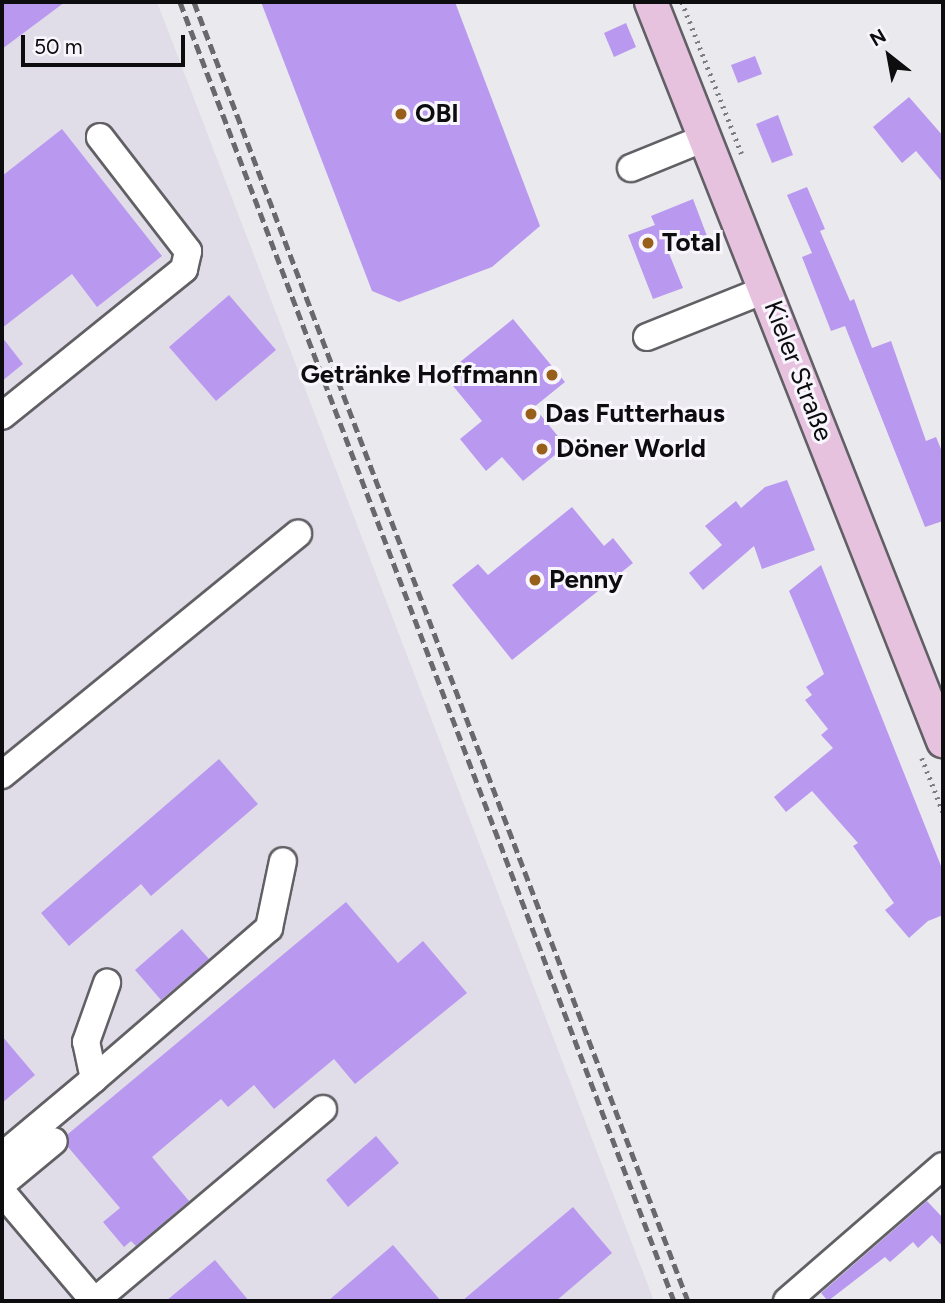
<!DOCTYPE html>
<meta charset="utf-8">
<style>
body{margin:0}
#map{position:relative;width:945px;height:1303px;overflow:hidden;background:#eae9ee;font-family:Figtree,sans-serif}
div>[style]{position:absolute}
.built>*{inset:0;background:#e0dce8}
.building>*{inset:0;background:#b999ef}
.path>*{height:4.5px;margin-top:-2.25px;transform-origin:0;background:repeating-linear-gradient(90deg,#7d7c80 0 2px,transparent 0 7px)}
.roads{filter:drop-shadow(2px 0 #616064) drop-shadow(-2px 0 #616064) drop-shadow(0 2px #616064) drop-shadow(0 -2px #616064)}
.minor>*{height:26px;margin:-13px;padding:0 13px;transform-origin:13px;border-radius:13px;background:#fff}
.major>*{height:32px;margin:-16px;padding:0 16px;transform-origin:16px;border-radius:16px;background:#e7c2df}
.rail>*{height:5px;margin-top:-2.5px;transform-origin:0;background:repeating-linear-gradient(90deg,#69686b 0 10px,transparent 0 15px)}
.dots>*{width:19px;height:19px;translate:-50% -50%;box-sizing:border-box;border:4px solid #f8f6fc;border-radius:50%}
span{translate:-50% -50%;white-space:nowrap;text-align:center;line-height:1.15;-webkit-text-stroke:6px #f8f6fc;paint-order:stroke}
.poi-label{font-size:26px;color:#0d0d0f;font-weight:700}
.left{translate:0 -50%;text-align:left}
.right{translate:-100% -50%;text-align:right}
.street-label{font-size:26px;color:#0d0d0f}
.frame{position:absolute;inset:0;border:4px solid #0d0d0f;pointer-events:none}
.north{position:absolute;left:854px;top:21px;width:70px;height:70px;-webkit-text-stroke:5px #f8f6fc;paint-order:stroke;rotate:329deg;font-size:19px;font-weight:700;line-height:28px;text-align:center;color:#0d0d0f}
.north::after{content:'';display:block;margin:auto;width:24px;height:32px;background:#0d0d0f;clip-path:polygon(50% 0,100% 100%,50% 72%,0 100%)}
.scale{position:absolute;left:21px;top:35px;width:164px;height:32px;box-sizing:border-box;border:4px solid #0d0d0f;border-top:0;padding-left:9px;font-size:21px;line-height:24px;white-space:nowrap;color:#0d0d0f;-webkit-text-stroke:5px #f8f6fc;paint-order:stroke}
</style>
<div id="map">
<div class="built">
<i style="clip-path:polygon(2px 2px,157px 2px,654px 1301px,2px 1301px)"></i>
</div>
<div class="building">
<i style="clip-path:polygon(2px 2px,65px 2px,2px 49px)"></i>
<i style="clip-path:polygon(261px 2px,455px 2px,540px 226px,492px 267px,399px 302px,372px 291px)"></i>
<i style="clip-path:polygon(626px 23px,636px 47px,614px 57px,604px 33px)"></i>
<i style="clip-path:polygon(755px 56px,762px 74px,738px 83px,731px 65px)"></i>
<i style="clip-path:polygon(909px 97px,943px 136px,943px 183px,916px 151px,902px 163px,873px 127px)"></i>
<i style="clip-path:polygon(778px 115px,793px 155px,772px 163px,756px 124px)"></i>
<i style="clip-path:polygon(62px 129px,162px 256px,97px 307px,72px 274px,2px 328px,2px 176px)"></i>
<i style="clip-path:polygon(807px 187px,825px 229px,820px 231px,850px 301px,854px 299px,872px 348px,891px 341px,926px 441px,936px 437px,943px 454px,943px 521px,925px 527px,845px 326px,831px 331px,802px 257px,812px 253px,787px 195px)"></i>
<i style="clip-path:polygon(693px 199px,707px 236px,668px 251px,683px 288px,653px 299px,628px 235px,655px 225px,651px 216px)"></i>
<i style="clip-path:polygon(229px 295px,276px 350px,216px 401px,169px 347px)"></i>
<i style="clip-path:polygon(513px 319px,565px 382px,534px 407px,566px 446px,523px 481px,502px 457px,486px 471px,460px 439px,482px 421px,444px 375px)"></i>
<i style="clip-path:polygon(2px 337px,23px 364px,2px 381px)"></i>
<i style="clip-path:polygon(787px 480px,815px 550px,762px 569px,754px 546px,703px 590px,689px 573px,722px 545px,705px 526px,736px 501px,741px 508px,765px 487px)"></i>
<i style="clip-path:polygon(572px 507px,604px 546px,613px 538px,633px 563px,512px 660px,452px 585px,478px 564px,488px 575px)"></i>
<i style="clip-path:polygon(821px 565px,943px 871px,943px 915px,928px 921px,909px 938px,885px 910px,894px 903px,853px 846px,858px 843px,812px 791px,786px 812px,774px 797px,833px 748px,821px 735px,828px 729px,805px 700px,812px 695px,806px 687px,824px 674px,789px 591px)"></i>
<i style="clip-path:polygon(219px 759px,258px 804px,151px 896px,141px 884px,69px 946px,41px 913px)"></i>
<i style="clip-path:polygon(346px 902px,398px 963px,423px 941px,467px 993px,355px 1084px,334px 1059px,274px 1109px,254px 1085px,228px 1107px,221px 1099px,152px 1157px,189px 1201px,136px 1246px,131px 1241px,124px 1247px,103px 1222px,120px 1208px,68px 1147px,68px 1134px)"></i>
<i style="clip-path:polygon(182px 929px,209px 959px,161px 1000px,135px 970px)"></i>
<i style="clip-path:polygon(2px 1036px,35px 1075px,2px 1103px)"></i>
<i style="clip-path:polygon(376px 1136px,399px 1163px,348px 1207px,326px 1180px)"></i>
<i style="clip-path:polygon(927px 1201px,943px 1218px,943px 1247px,932px 1235px,918px 1248px,913px 1242px,890px 1262px,885px 1257px,828px 1301px,821px 1293px)"></i>
<i style="clip-path:polygon(573px 1207px,612px 1253px,556px 1301px,462px 1301px)"></i>
<i style="clip-path:polygon(393px 1245px,441px 1301px,328px 1301px)"></i>
<i style="clip-path:polygon(215px 1260px,249px 1301px,166px 1301px)"></i>
</div>
<div class="path">
<i style="left:682px;top:2px;width:163px;rotate:68.5deg"></i>
<i style="left:922px;top:758px;width:58px;rotate:68.7deg"></i>
</div>
<div class="roads">
<div class="minor">
<i style="left:631px;top:168px;width:80px;rotate:-22.1deg"></i>
<i style="left:647px;top:337px;width:129px;rotate:-21.8deg"></i>
<i style="left:2px;top:416px;width:234px;rotate:-38.9deg"></i>
<i style="left:184px;top:269px;width:18px;rotate:-77deg"></i>
<i style="left:188px;top:251px;width:144px;rotate:-127.7deg"></i>
<i style="left:2px;top:775px;width:382px;rotate:-39.2deg"></i>
<i style="left:94px;top:1079px;width:231px;rotate:-40.8deg"></i>
<i style="left:269px;top:928px;width:68px;rotate:-78.2deg"></i>
<i style="left:2px;top:1156px;width:120px;rotate:-39.9deg"></i>
<i style="left:94px;top:1079px;width:38px;rotate:-102deg"></i>
<i style="left:86px;top:1042px;width:63px;rotate:-70.4deg"></i>
<i style="left:2px;top:1184px;width:67px;rotate:-39.6deg"></i>
<i style="left:2px;top:1192px;width:143px;rotate:49.8deg"></i>
<i style="left:95px;top:1301px;width:298px;rotate:-40.1deg"></i>
<i style="left:787px;top:1301px;width:206px;rotate:-40.9deg"></i>
</div>
<div class="major">
<i style="left:651px;top:2px;width:795px;rotate:68.44deg"></i>
</div>
</div>
<div class="rail">
<i style="left:180px;top:2px;width:1390px;rotate:69.18deg"></i>
<i style="left:194px;top:2px;width:1390px;rotate:69.18deg"></i>
</div>
<div class="dots">
<i style="left:401px;top:114px;background:#975f1a"></i>
<i style="left:648px;top:243px;background:#975f1a"></i>
<i style="left:552px;top:375px;background:#975f1a"></i>
<i style="left:531px;top:414px;background:#975f1a"></i>
<i style="left:542px;top:449px;background:#975f1a"></i>
<i style="left:535px;top:580px;background:#975f1a"></i>
</div>
<div class="poi-label">
<span class="left" style="left:415px;top:114px">OBI</span>
<span class="left" style="left:662px;top:243px">Total</span>
<span class="right" style="left:538px;top:375px">Getränke Hoffmann</span>
<span class="left" style="left:545px;top:414px">Das Futterhaus</span>
<span class="left" style="left:556px;top:449px">Döner World</span>
<span class="left" style="left:549px;top:580px">Penny</span>
</div>
<div class="street-label">
<span style="left:798px;top:371px;rotate:69deg">Kieler Straße</span>
</div>
<div class="frame"></div>
<div class="north">N</div>
<div class="scale">50 m</div>
</div>
